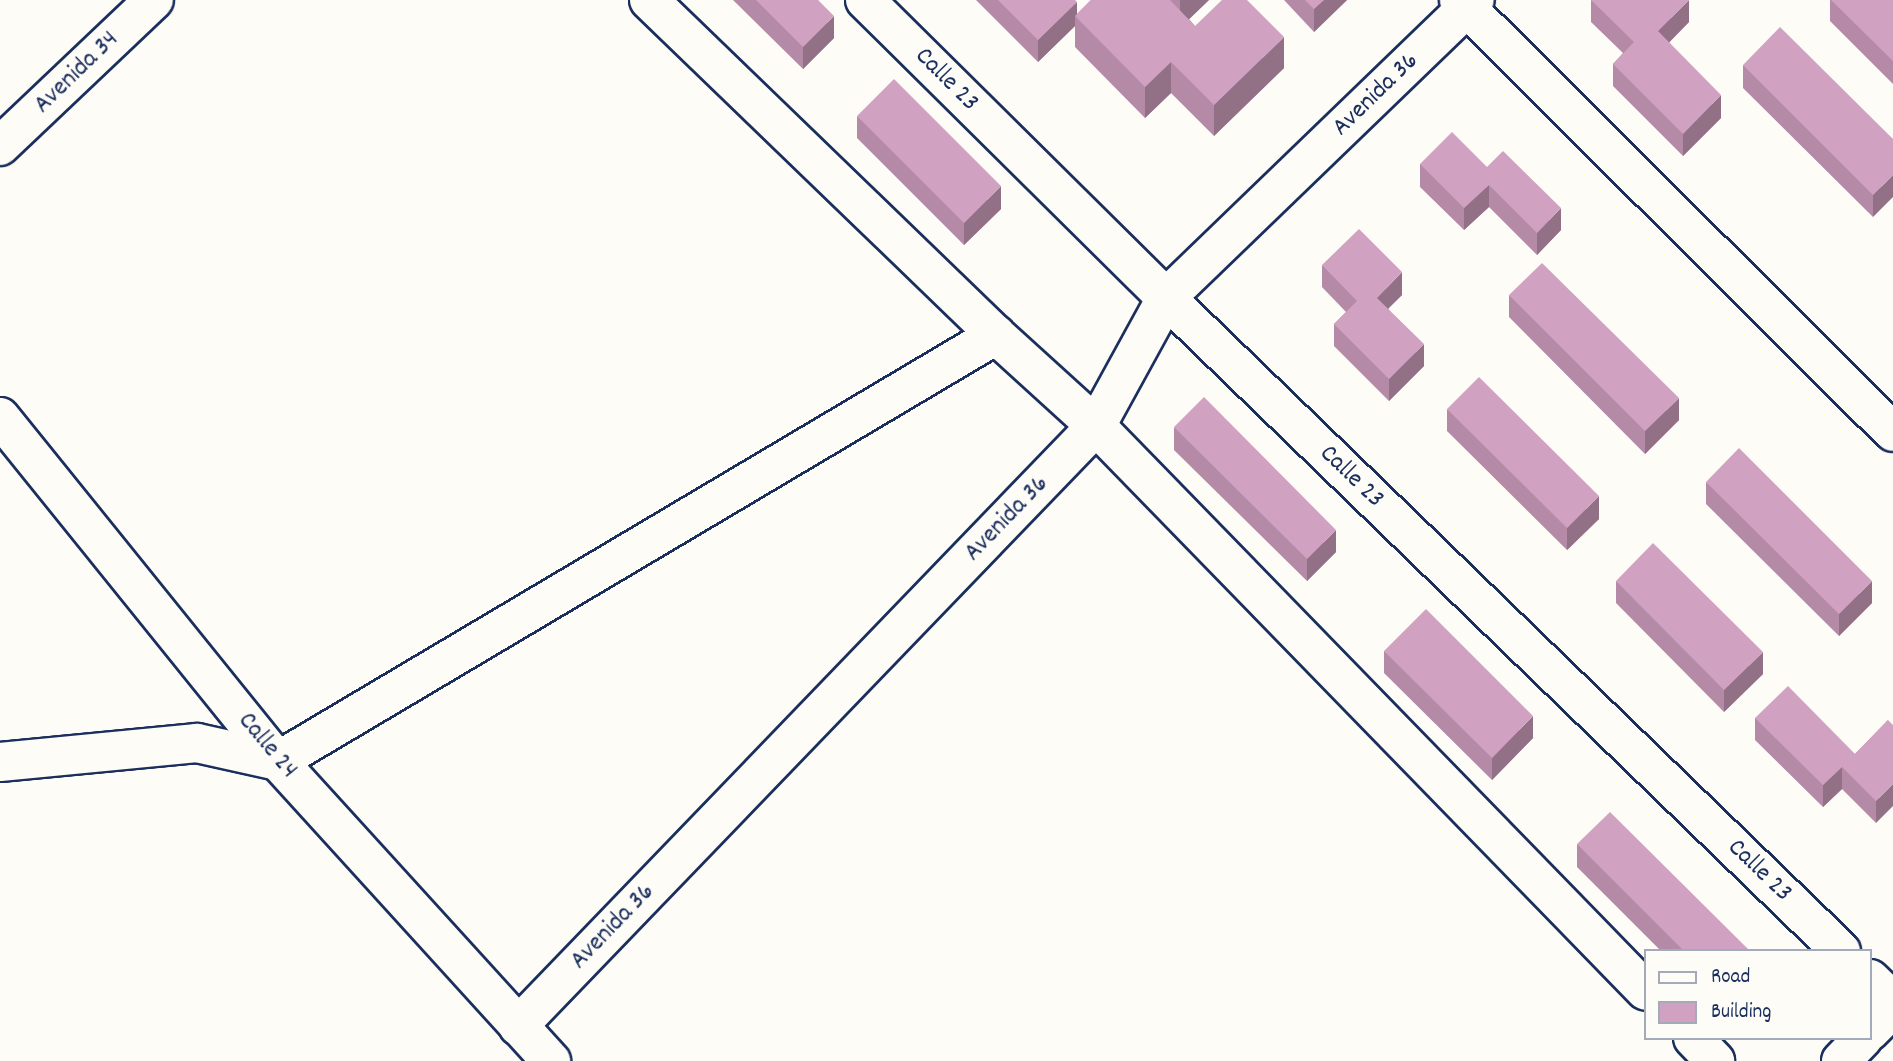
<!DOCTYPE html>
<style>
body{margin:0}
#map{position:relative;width:1893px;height:1061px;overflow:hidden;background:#fdfcf7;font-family:Dekko,sans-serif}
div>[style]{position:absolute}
.roads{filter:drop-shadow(2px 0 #1b2f5e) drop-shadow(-2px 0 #1b2f5e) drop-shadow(0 2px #1b2f5e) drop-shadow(0 -2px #1b2f5e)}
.minor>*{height:38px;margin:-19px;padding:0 19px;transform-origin:19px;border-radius:19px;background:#fdfcf7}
.wall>*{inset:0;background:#b48aa6}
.shaded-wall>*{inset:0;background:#927187}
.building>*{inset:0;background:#d1a1c1}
span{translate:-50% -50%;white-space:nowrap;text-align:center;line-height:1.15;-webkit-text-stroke:7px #fdfcf7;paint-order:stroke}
.street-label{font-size:26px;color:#1b2f5e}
.legend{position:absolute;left:1644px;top:949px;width:228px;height:91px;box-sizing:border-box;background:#fdfcf7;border:2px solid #a3aaba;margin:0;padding:9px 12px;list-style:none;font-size:21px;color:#1b2f5e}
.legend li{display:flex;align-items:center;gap:14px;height:35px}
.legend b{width:35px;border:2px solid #a3aaba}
</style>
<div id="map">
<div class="roads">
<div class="minor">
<i style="left:649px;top:0;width:482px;rotate:44deg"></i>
<i style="left:865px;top:0;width:424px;rotate:44.7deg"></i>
<i style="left:1166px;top:298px;width:939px;rotate:44.05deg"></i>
<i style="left:1459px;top:0;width:612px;rotate:44.87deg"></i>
<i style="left:0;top:146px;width:212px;rotate:-43.5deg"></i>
<i style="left:0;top:417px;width:442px;rotate:51.1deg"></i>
<i style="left:278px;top:761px;width:406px;rotate:47.7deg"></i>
<i style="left:0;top:762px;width:198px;rotate:-5.5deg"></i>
<i style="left:197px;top:743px;width:83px;rotate:12.5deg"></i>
<i style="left:278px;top:761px;width:835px;rotate:-30.68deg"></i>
<i style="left:996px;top:335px;width:135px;rotate:42.3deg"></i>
<i style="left:1096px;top:426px;width:788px;rotate:45.77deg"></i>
<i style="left:1870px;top:979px;width:32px;rotate:44deg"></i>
<i style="left:518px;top:1026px;width:833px;rotate:-46.07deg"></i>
<i style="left:1096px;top:426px;width:146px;rotate:-61.3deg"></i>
<i style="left:1166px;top:298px;width:429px;rotate:-44deg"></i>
<i style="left:1870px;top:1031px;width:33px;rotate:-45deg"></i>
<i style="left:1693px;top:1038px;width:32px;rotate:46deg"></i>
<i style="left:1841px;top:1061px;width:32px;rotate:-46deg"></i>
</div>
</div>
<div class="wall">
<i style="clip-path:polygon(733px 0,818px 0,834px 38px,803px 69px)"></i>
<i style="clip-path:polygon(976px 0,1075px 0,1077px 14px,1091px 0,1209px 0,1189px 19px,1195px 26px,1284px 68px,1214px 136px,1171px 93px,1145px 118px,1075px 47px,1075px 26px,1038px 62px)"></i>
<i style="clip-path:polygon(1284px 0,1347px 0,1314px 32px)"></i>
<i style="clip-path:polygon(1591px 0,1689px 22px,1669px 42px,1721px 118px,1683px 156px,1613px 86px,1613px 64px,1623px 53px,1591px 22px)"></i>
<i style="clip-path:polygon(1830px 0,1893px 0,1893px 84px,1830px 21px)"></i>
<i style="clip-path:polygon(1743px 65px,1893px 139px,1873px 217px,1743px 88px)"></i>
<i style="clip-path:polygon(857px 116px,1001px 209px,964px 245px,857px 138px)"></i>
<i style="clip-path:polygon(1420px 164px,1487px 167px,1561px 230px,1537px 255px,1489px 207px,1464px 230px,1420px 187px)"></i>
<i style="clip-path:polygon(1322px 265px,1402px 295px,1388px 308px,1424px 366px,1389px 401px,1334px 346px,1334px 324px,1346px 312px,1322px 287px)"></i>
<i style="clip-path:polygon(1509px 295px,1679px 420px,1645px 454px,1509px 317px)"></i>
<i style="clip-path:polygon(1447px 409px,1599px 519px,1567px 550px,1447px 431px)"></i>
<i style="clip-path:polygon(1174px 427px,1336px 552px,1307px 581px,1174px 450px)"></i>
<i style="clip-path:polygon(1706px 482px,1872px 603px,1839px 636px,1706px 504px)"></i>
<i style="clip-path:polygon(1616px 581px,1763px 674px,1724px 712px,1616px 603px)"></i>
<i style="clip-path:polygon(1384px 651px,1533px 738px,1492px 780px,1384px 673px)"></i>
<i style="clip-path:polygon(1755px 718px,1855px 754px,1888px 720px,1876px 823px,1842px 789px,1823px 807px,1755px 740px)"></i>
<i style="clip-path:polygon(1577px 844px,1750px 951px,1661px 951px,1577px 867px)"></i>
</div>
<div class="shaded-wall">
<i style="clip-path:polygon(1180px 0,1209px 0,1180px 28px)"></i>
<i style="clip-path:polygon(1324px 0,1347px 0,1314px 32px,1314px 9px)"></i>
<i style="clip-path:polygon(1689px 0,1689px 22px,1658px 54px,1658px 31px)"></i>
<i style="clip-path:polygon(1077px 2px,1077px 18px,1075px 16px,1075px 26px,1038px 62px,1038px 40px)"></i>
<i style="clip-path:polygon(834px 16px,834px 38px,803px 69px,803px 47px)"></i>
<i style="clip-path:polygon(1284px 37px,1284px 68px,1214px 136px,1214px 105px)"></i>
<i style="clip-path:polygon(1171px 62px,1171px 93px,1145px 118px,1145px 87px)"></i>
<i style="clip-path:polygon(1721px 95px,1721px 118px,1683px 156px,1683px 134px)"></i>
<i style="clip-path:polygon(1893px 175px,1893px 197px,1873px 217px,1873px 195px)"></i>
<i style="clip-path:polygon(1489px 185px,1489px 207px,1464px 230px,1464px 208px)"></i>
<i style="clip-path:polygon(1001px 186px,1001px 209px,964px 245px,964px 223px)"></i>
<i style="clip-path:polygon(1561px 208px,1561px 230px,1537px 255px,1537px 233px)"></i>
<i style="clip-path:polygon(1402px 272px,1402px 295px,1377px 320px,1377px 298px)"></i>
<i style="clip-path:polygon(1424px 344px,1424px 366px,1389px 401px,1389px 379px)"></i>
<i style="clip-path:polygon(1679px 398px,1679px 420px,1645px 454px,1645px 431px)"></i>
<i style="clip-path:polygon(1599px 496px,1599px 519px,1567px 550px,1567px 528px)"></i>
<i style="clip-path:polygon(1336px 530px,1336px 552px,1307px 581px,1307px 559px)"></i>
<i style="clip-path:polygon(1872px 581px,1872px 603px,1839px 636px,1839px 614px)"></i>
<i style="clip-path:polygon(1763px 652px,1763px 674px,1724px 712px,1724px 690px)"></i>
<i style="clip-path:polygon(1533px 716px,1533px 738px,1492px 780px,1492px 758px)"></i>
<i style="clip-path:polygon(1842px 767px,1842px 789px,1823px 807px,1823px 785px)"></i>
<i style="clip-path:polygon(1893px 784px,1893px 806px,1876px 823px,1876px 801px)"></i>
</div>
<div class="building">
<i style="clip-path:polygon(756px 0,818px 0,834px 16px,803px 47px)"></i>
<i style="clip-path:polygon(998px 0,1075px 0,1077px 2px,1038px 40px)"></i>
<i style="clip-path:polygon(1091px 0,1170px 0,1195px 26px,1222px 0,1247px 0,1284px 37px,1214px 105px,1171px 62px,1145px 87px,1075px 16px)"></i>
<i style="clip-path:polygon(1305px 0,1324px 0,1314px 9px)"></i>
<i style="clip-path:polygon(1591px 0,1689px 0,1658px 31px,1721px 95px,1683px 134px,1613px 64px,1634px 42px)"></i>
<i style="clip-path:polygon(1831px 0,1893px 0,1893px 61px)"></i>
<i style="clip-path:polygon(1780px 27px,1893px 139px,1893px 175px,1873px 195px,1743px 65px)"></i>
<i style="clip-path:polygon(894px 79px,1001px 186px,964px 223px,857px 116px)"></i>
<i style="clip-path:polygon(1452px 132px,1487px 167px,1503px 151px,1561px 208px,1537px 233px,1489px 185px,1464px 208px,1420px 164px)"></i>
<i style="clip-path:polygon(1359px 229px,1402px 272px,1377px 298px,1424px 344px,1389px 379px,1334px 324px,1357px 301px,1322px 265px)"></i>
<i style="clip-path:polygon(1542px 263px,1679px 398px,1645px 431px,1509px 295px)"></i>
<i style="clip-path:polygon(1479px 377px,1599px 496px,1567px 528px,1447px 409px)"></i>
<i style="clip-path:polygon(1204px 397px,1336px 530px,1307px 559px,1174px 427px)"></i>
<i style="clip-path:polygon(1739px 448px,1872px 581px,1839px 614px,1706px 482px)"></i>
<i style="clip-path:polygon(1653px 543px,1763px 652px,1724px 690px,1616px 581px)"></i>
<i style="clip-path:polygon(1426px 609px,1533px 716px,1492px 758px,1384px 651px)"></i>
<i style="clip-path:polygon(1788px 686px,1855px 754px,1888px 720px,1893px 725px,1893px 784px,1876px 801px,1842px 767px,1823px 785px,1755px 718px)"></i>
<i style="clip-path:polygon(1610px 812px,1750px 951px,1684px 951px,1577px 844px)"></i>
</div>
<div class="street-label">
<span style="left:77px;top:73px;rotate:-44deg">Avenida 34</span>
<span style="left:946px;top:80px;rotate:45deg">Calle 23</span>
<span style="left:1376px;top:95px;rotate:-44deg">Avenida 36</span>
<span style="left:1351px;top:477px;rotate:44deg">Calle 23</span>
<span style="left:1007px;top:519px;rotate:-46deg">Avenida 36</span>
<span style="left:267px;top:746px;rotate:50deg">Calle 24</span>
<span style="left:1759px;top:871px;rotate:44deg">Calle 23</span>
<span style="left:613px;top:927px;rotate:-46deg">Avenida 36</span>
</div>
<ul class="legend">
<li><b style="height:9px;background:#fdfcf7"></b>Road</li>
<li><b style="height:19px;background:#d1a1c1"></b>Building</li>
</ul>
</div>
